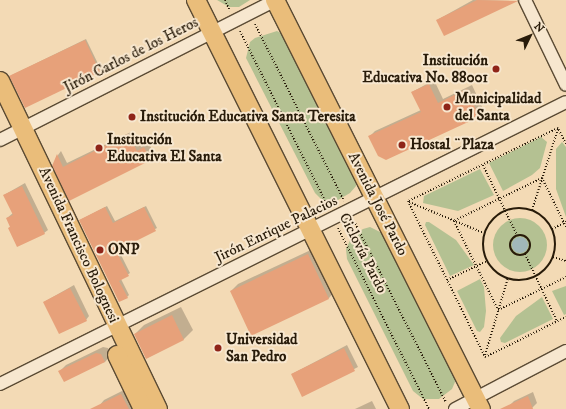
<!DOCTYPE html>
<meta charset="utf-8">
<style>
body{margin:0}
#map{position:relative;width:566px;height:409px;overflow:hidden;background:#f3dab5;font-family:"IM FELL DW Pica",serif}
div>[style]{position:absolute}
.green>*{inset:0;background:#b4c192}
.round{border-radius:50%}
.water>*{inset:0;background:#a1b7b9}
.shadow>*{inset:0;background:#0003}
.building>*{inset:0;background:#e7a17a}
.path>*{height:2px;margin-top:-1px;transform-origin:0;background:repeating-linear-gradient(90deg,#281b09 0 1px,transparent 0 3px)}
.path>.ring{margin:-1px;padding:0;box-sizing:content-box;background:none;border:2px solid #281b09;border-radius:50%}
.roads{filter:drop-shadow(1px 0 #5b4b34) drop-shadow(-1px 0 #5b4b34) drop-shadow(0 1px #5b4b34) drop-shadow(0 -1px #5b4b34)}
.street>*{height:12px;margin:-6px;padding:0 6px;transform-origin:6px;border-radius:6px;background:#f7e7cf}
.primary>*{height:18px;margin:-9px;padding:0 9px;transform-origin:9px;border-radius:9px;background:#eabd7a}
.dots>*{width:11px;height:11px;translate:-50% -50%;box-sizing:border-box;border:2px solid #f7e7cf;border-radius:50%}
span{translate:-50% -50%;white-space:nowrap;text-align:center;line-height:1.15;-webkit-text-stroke:4px #f7e7cf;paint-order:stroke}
.street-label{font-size:15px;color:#281b09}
.poi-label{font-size:15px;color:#281b09;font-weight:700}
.right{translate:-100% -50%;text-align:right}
.left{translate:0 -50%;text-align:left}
.north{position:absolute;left:510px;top:16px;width:40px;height:40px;-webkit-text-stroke:3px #f7e7cf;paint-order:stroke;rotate:47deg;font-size:11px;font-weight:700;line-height:16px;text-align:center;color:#281b09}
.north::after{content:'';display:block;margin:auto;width:14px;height:18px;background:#281b09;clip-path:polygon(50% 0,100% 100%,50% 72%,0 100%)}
</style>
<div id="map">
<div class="green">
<i style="clip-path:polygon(217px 0,250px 0,239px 7px,229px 7px)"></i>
<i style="clip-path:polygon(277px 31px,286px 36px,356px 177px,356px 186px,350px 193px,338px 200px,331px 203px,322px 200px,315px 193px,246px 58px,250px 42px,255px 38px)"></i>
<i style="clip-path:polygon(541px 137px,547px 142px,540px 168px,532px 175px,503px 191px,489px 163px)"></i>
<i style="clip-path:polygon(562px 142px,566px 147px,566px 217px,556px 189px,556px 149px)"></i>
<i style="clip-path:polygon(480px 169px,494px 195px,458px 211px,423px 203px,424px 196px)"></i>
<i class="round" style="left:493px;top:218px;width:54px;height:54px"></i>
<i style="clip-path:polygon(429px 222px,456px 240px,474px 265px,450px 276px,425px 225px,426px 222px)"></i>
<i style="clip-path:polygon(370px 227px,384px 234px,454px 374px,455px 382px,452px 389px,439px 399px,423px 399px,413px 391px,347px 259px,346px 249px,352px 236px,363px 229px)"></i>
<i style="clip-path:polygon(480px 279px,484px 287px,486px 311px,484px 327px,480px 332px,477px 331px,457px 291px)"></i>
<i style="clip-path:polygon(566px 286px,566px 314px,564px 315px,552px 291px)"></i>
<i style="clip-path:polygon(542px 297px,553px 319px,505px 343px,501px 342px,500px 338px,516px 316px)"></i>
</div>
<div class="water">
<i class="round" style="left:512px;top:237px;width:16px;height:16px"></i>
</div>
<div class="shadow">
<i style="clip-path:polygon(473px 0,510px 1px,505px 6px,437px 20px)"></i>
<i style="clip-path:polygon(86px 39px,101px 70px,25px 107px,12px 75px)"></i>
<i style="clip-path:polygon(434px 80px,443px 99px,472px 85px,484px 111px,479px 116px,386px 159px,370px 136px,375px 131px,421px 110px,412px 92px)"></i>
<i style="clip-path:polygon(133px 131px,141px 147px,149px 143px,154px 155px,70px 199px,54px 166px,58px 155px,61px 151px,67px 163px)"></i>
<i style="clip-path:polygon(25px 183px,48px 230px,44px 233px,9px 228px,11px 226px,7px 218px,13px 213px,4px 195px)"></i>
<i style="clip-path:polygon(107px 206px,115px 221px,146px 206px,157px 228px,118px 249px,130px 273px,121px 279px,129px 295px,127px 297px,80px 220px)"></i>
<i style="clip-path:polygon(315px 248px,335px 291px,329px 298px,251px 334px,231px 291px,238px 284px)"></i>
<i style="clip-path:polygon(74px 285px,89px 316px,86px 320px,44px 302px)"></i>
<i style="clip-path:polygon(181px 307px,193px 330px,184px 339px,147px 358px,135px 334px,144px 325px)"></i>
<i style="clip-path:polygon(347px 345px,358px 367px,303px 396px,292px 374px)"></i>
<i style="clip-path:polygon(103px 347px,108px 348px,111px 355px,105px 362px,60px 371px,66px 365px)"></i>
<i style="clip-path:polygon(126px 389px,136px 409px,100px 409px,99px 406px,104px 400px)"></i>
<i style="clip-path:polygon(533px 392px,537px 403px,532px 408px,510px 409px,509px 406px,514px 401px)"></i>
<i style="clip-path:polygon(372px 401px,376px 409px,355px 409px)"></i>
</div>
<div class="building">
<i style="clip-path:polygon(477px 0,518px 1px,444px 36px,436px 20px)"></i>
<i style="clip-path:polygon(85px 40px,100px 72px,25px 108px,9px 76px)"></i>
<i style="clip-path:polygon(429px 84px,438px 103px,467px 89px,479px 117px,386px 160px,378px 156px,368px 136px,421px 112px,411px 92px)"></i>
<i style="clip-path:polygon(128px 134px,137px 151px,144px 147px,151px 160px,69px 201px,52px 166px,57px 154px,63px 167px)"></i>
<i style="clip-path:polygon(22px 186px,45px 234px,17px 247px,8px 228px,10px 227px,6px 218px,13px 215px,3px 195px)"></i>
<i style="clip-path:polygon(105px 207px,113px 223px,144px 207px,156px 231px,116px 251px,129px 276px,119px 281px,128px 298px,119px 302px,79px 220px)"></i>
<i style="clip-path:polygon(308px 254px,329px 299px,251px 336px,230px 291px)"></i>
<i style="clip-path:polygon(70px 288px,87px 321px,59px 334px,43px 302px)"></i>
<i style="clip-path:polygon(172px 315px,184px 340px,146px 359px,134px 334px)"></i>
<i style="clip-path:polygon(344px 348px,355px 371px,302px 397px,291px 374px)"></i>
<i style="clip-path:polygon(96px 353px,101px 354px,105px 362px,64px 382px,58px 371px)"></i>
<i style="clip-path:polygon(121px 394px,129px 409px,90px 409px)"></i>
<i style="clip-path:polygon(528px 396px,533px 409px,500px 409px)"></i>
</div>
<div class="path">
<i style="left:225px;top:0;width:12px;rotate:66deg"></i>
<i style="left:255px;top:24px;width:198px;rotate:63.3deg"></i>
<i style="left:240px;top:31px;width:197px;rotate:63.4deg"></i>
<i style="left:566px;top:144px;width:18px;rotate:-117deg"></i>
<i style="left:558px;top:128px;width:167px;rotate:154deg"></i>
<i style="left:408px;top:201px;width:174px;rotate:63.7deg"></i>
<i style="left:485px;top:357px;width:90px;rotate:-26.3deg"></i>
<i style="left:483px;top:165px;width:78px;rotate:64.1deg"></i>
<i style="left:409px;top:202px;width:81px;rotate:22.5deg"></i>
<i class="ring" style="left:483px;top:208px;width:70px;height:70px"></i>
<i style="left:532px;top:210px;width:85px;rotate:-72.2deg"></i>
<i style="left:354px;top:221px;width:203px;rotate:63.1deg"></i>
<i style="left:566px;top:227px;width:55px;rotate:-116.1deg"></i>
<i style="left:542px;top:178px;width:98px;rotate:154deg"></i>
<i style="left:454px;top:221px;width:99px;rotate:63.7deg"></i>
<i style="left:498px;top:310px;width:76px;rotate:-25.9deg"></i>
<i style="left:338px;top:228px;width:203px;rotate:63.3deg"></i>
<i style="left:552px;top:229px;width:16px;rotate:-27deg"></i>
<i class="ring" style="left:510px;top:235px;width:18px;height:18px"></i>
<i style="left:525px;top:254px;width:74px;rotate:64.5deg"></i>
<i style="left:553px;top:257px;width:14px;rotate:17deg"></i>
<i style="left:447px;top:280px;width:44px;rotate:-25.4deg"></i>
<i style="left:485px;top:355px;width:80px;rotate:-73.4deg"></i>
</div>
<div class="roads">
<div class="street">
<i style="left:525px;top:0;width:94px;rotate:64.2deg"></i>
<i style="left:0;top:140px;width:309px;rotate:-26.9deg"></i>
<i style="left:0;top:384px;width:632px;rotate:-26.48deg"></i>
<i style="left:455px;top:409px;width:125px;rotate:-27.6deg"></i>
</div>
<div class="primary">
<i style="left:196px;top:0;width:457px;rotate:63.5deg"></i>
<i style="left:275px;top:0;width:458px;rotate:63.3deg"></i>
<i style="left:0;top:81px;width:364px;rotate:64.3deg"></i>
<i style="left:117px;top:355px;width:60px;rotate:64.3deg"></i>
</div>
</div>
<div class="dots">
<i style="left:496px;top:69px;background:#8f2418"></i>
<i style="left:447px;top:107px;background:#8f2418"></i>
<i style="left:132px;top:117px;background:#8f2418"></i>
<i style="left:402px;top:145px;background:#8f2418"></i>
<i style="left:99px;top:148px;background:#8f2418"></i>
<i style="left:100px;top:250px;background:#8f2418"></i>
<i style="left:218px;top:348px;background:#8f2418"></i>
</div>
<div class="street-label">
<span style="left:131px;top:55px;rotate:-27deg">Jirón Carlos de los Heros</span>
<span style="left:378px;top:204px;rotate:63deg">Avenida José Pardo</span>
<span style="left:276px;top:229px;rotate:-26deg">Jirón Enrique Palacios</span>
<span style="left:79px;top:245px;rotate:65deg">Avenida Francisco Bolognesi</span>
<span style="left:363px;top:253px;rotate:63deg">Ciclovía Pardo</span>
</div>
<div class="poi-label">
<span class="right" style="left:488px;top:69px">Institución<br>Educativa No. 88001</span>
<span class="left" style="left:455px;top:107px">Municipalidad<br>del Santa</span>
<span class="left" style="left:140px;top:117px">Institución Educativa Santa Teresita</span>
<span class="left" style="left:107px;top:148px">Institución<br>Educativa El Santa</span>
<span class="left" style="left:410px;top:145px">Hostal ¨Plaza</span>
<span class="left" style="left:108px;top:250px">ONP</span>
<span class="left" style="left:226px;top:348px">Universidad<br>San Pedro</span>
</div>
<div class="north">N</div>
</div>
